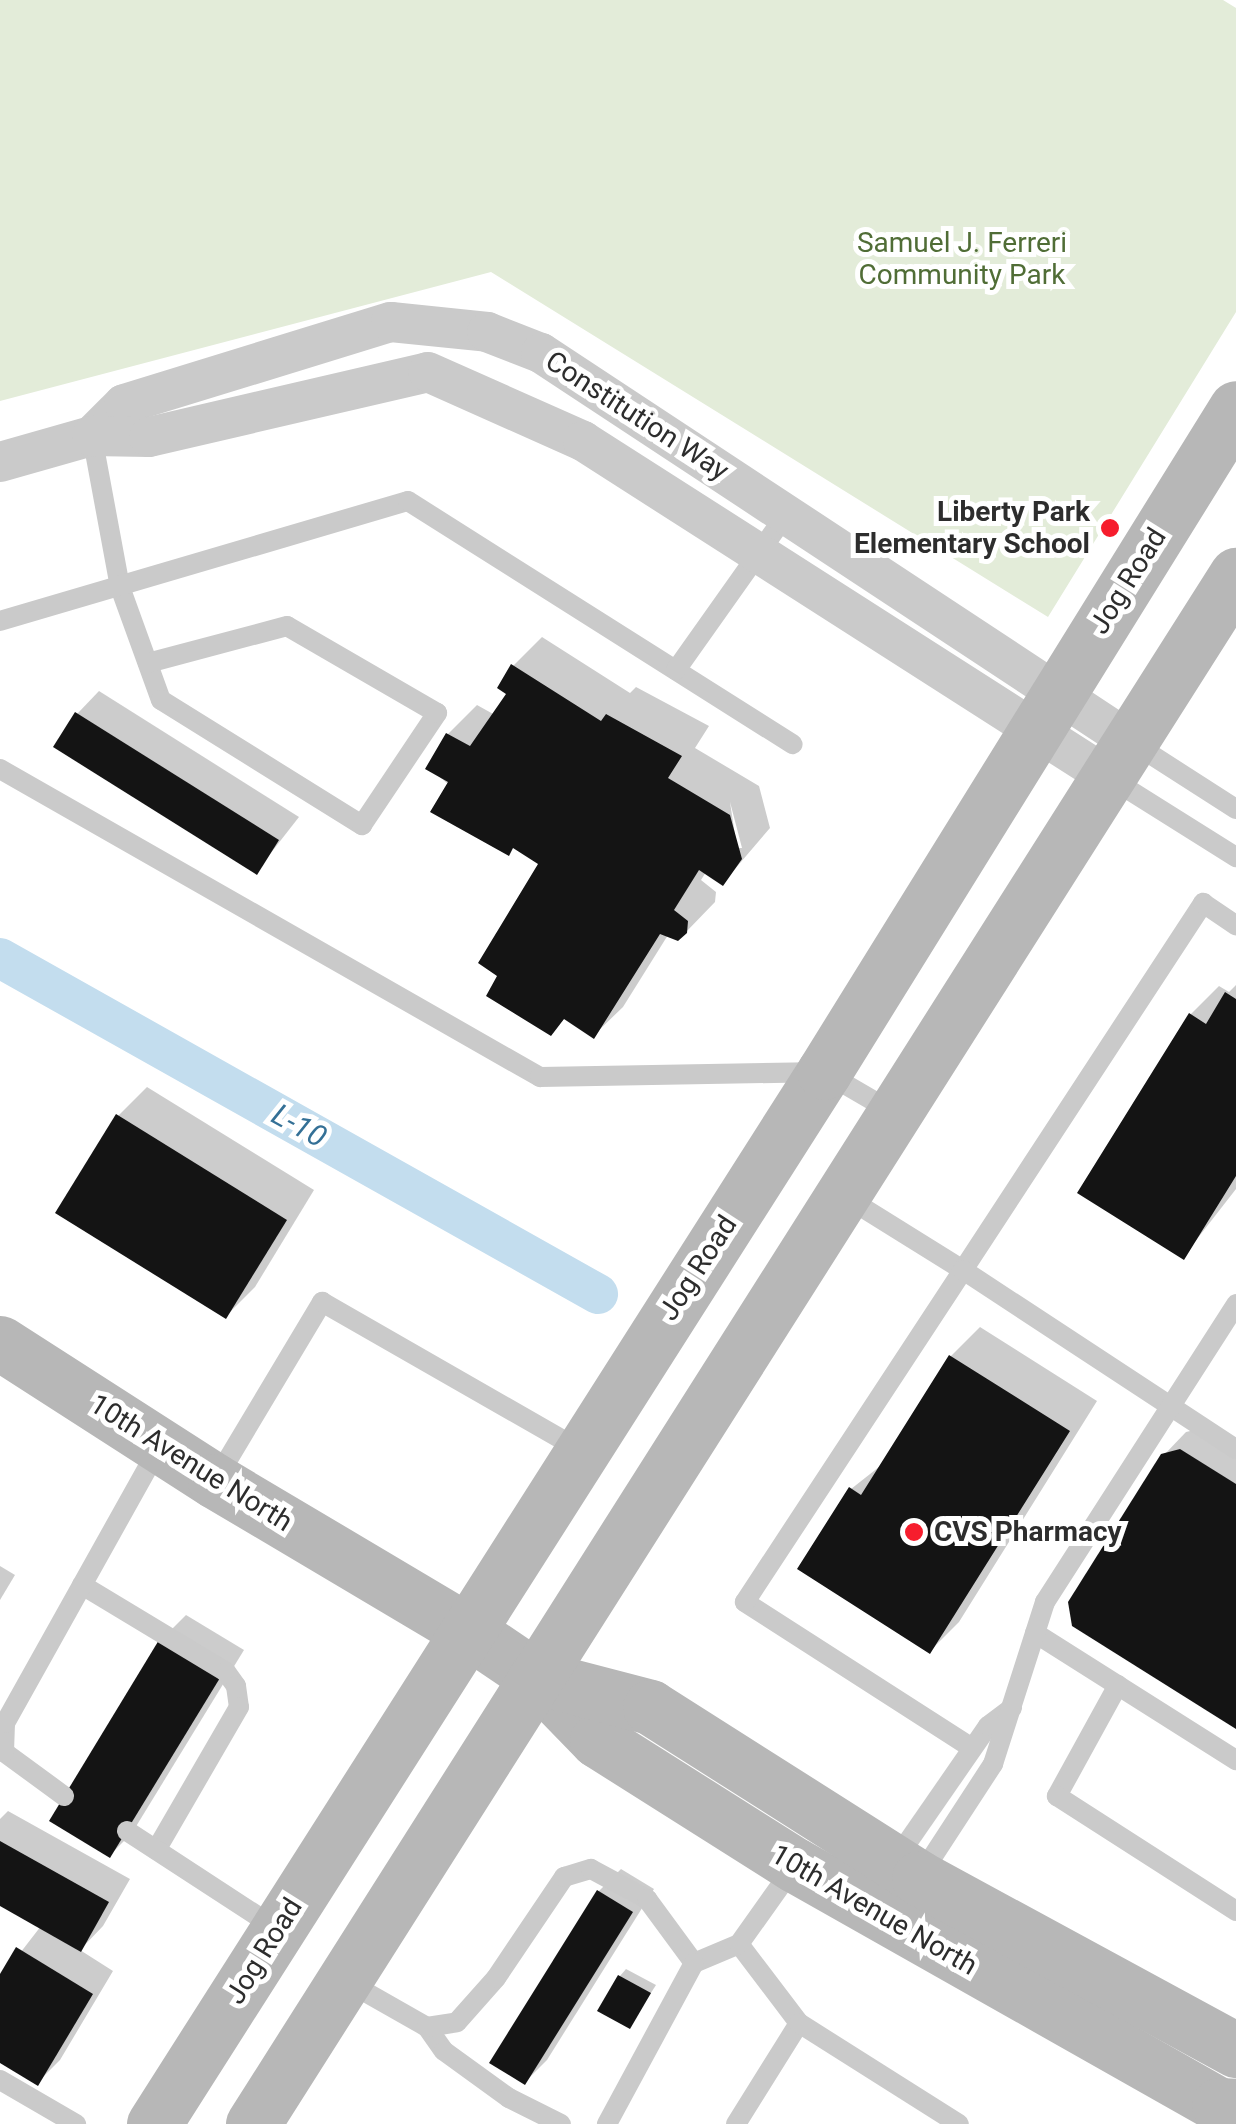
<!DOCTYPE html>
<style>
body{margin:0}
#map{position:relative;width:1236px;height:2124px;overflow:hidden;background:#fff;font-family:Roboto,sans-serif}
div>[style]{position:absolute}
.green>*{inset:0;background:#e3ecd9}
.shadow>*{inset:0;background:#0003}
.canal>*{height:40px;margin:-20px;padding:0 20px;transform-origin:20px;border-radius:20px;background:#c3ddee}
.building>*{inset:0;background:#141414}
.lane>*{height:20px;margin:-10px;padding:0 10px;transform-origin:10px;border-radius:10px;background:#cacaca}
.street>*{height:40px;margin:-20px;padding:0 20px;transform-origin:20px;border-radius:20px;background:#cacaca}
.secondary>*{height:55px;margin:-27.5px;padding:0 27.5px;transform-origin:27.5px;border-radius:27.5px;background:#b7b7b7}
.dots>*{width:28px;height:28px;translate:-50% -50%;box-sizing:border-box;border:5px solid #fff;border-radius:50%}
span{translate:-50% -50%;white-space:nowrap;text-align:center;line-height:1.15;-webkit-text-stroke:10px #fff;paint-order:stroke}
.park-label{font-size:28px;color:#506d36}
.street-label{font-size:28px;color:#2d2d2d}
.poi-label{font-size:28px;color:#2d2d2d;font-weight:700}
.right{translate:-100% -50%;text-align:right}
.left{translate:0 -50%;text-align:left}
.water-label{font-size:30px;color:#347096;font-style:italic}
</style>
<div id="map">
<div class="green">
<i style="clip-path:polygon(0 0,1223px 0,1236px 8px,1236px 312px,1048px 617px,491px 272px,0 401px)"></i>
</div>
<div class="shadow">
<i style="clip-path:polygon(evenodd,542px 637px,630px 693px,636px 687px,709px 726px,695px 748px,759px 786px,770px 828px,723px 883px,706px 872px,701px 880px,716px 892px,715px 902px,686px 932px,668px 935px,623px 1007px,594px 1035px,566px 1017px,550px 1033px,500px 976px,542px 863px,429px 768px,448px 734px,477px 705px,495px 715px,510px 694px,513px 666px,542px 637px,730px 802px,742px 848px,737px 848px,730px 802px)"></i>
<i style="clip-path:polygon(99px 691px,299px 817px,256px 872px,77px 714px)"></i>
<i style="clip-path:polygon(1236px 985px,1236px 1189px,1183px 1257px,1190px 1015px,1219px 986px,1229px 992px)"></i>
<i style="clip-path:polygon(147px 1087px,314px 1190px,255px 1287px,226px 1316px,118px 1116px)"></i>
<i style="clip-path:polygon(980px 1327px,1097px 1401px,959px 1622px,930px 1651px,851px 1489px,884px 1463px,951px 1356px)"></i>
<i style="clip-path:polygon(1203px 1428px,1236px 1448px,1236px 1726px,1163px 1456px,1186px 1432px)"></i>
<i style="clip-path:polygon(0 1566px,15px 1575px,0 1600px)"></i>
<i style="clip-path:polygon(186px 1615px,244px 1650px,132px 1833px,110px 1855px,164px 1637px)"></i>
<i style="clip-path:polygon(8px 1811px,130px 1879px,103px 1926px,80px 1950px,113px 1971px,60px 2060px,38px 2082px,0 2060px,0 1979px,41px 1926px,0 1903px,0 1819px)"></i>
<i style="clip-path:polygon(621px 1869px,654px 1889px,547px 2060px,525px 2082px,599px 1891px)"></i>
<i style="clip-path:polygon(626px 1969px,656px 1985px,630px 2026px,620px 1976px)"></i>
</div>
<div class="canal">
<i style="left:0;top:958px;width:686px;rotate:29.33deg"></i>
</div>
<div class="building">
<i style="clip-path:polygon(511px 664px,601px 721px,606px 714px,682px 756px,668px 778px,730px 815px,742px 859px,723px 886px,699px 870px,674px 910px,688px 921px,687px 933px,678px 941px,660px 934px,594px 1039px,564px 1019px,551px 1036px,486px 996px,497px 976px,478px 963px,538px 864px,513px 848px,509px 856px,430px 812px,448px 782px,425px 769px,446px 733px,470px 746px,506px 694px,497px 688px)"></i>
<i style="clip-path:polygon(75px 712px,279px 840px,257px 875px,53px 747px)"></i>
<i style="clip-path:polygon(1225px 992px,1236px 999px,1236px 1176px,1184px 1260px,1077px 1193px,1189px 1013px,1206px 1024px)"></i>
<i style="clip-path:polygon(116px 1114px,287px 1220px,226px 1319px,55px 1213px)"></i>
<i style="clip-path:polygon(949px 1355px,1070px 1431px,930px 1654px,797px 1569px,849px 1487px,861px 1495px)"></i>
<i style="clip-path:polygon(1180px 1449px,1236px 1484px,1236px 1729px,1072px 1626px,1068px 1602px,1161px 1454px)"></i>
<i style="clip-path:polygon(162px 1635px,223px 1673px,110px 1858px,49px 1821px)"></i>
<i style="clip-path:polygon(0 1841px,109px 1902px,81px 1952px,0 1906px)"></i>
<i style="clip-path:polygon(597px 1890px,633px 1912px,525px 2085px,489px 2063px)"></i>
<i style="clip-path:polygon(16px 1947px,93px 1994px,38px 2086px,0 2063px,0 1974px)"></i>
<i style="clip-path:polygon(618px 1975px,651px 1993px,630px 2029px,597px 2011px)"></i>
</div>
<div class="lane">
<i style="left:92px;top:436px;width:154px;rotate:79.5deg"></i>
<i style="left:120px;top:587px;width:120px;rotate:70.1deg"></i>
<i style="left:161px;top:700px;width:237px;rotate:31.9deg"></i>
<i style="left:362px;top:825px;width:135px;rotate:-56.2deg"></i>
<i style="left:437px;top:713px;width:173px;rotate:-149.9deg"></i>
<i style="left:287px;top:626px;width:144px;rotate:165.1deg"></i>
<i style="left:0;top:621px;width:425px;rotate:-16.4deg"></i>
<i style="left:408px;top:501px;width:455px;rotate:32.3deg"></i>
<i style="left:676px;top:670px;width:192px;rotate:-54.7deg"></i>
<i style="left:1133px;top:743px;width:122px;rotate:32.7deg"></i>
<i style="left:0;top:769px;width:622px;rotate:29.7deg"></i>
<i style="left:540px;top:1077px;width:284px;rotate:-1deg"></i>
<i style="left:824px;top:1072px;width:78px;rotate:30.2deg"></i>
<i style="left:1110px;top:778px;width:149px;rotate:32.1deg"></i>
<i style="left:844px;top:1196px;width:140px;rotate:31.9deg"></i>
<i style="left:963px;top:1270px;width:439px;rotate:-56.8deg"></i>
<i style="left:1203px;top:903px;width:40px;rotate:34deg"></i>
<i style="left:215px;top:1481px;width:209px;rotate:-59.1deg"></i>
<i style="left:322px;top:1302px;width:297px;rotate:29.8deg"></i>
<i style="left:82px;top:1585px;width:168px;rotate:31.1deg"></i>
<i style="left:226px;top:1672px;width:17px;rotate:54deg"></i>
<i style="left:236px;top:1686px;width:21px;rotate:82deg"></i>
<i style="left:239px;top:1707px;width:165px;rotate:120.1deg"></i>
<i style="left:1035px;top:1633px;width:238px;rotate:32.3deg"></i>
<i style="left:1118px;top:1685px;width:127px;rotate:118.8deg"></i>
<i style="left:1057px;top:1796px;width:213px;rotate:32.7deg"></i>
<i style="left:972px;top:1748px;width:270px;rotate:-147.3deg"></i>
<i style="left:745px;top:1602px;width:397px;rotate:-56.7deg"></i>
<i style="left:963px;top:1270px;width:326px;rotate:33.3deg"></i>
<i style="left:64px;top:1796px;width:74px;rotate:-143.7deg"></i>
<i style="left:4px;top:1752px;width:29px;rotate:-88deg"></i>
<i style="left:5px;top:1723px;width:316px;rotate:-60.8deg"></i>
<i style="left:127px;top:1831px;width:178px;rotate:33.1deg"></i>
<i style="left:896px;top:1859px;width:162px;rotate:-55.3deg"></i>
<i style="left:988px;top:1726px;width:30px;rotate:-37deg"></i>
<i style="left:920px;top:1876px;width:134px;rotate:-56.9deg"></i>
<i style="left:993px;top:1764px;width:170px;rotate:-72.2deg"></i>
<i style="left:1045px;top:1602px;width:354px;rotate:-57.3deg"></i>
<i style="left:739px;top:1944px;width:99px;rotate:52.8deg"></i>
<i style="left:694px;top:1963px;width:49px;rotate:-22.9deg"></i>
<i style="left:739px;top:1944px;width:93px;rotate:-54.6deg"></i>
<i style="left:346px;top:1981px;width:93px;rotate:29.6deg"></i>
<i style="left:427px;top:2027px;width:29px;rotate:55deg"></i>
<i style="left:444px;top:2051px;width:80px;rotate:35.9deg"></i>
<i style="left:509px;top:2098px;width:58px;rotate:26.6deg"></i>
<i style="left:427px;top:2027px;width:30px;rotate:-9deg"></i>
<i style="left:457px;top:2022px;width:59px;rotate:-48.4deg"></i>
<i style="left:496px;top:1978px;width:122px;rotate:-56deg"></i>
<i style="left:564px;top:1877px;width:28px;rotate:-17deg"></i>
<i style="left:591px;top:1869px;width:64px;rotate:28.2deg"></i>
<i style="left:647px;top:1899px;width:79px;rotate:53.7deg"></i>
<i style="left:694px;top:1963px;width:183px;rotate:118.4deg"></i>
<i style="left:0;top:2080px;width:88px;rotate:30.1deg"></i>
<i style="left:736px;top:2124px;width:119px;rotate:-58deg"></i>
<i style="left:799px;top:2023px;width:189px;rotate:32.3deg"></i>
</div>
<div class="street">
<i style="left:92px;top:436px;width:45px;rotate:-45deg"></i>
<i style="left:124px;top:404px;width:279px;rotate:-17.1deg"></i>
<i style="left:391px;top:322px;width:97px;rotate:5.9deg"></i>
<i style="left:487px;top:332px;width:58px;rotate:21.3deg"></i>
<i style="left:541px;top:353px;width:709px;rotate:33.38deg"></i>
<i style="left:0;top:462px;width:96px;rotate:-15.8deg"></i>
<i style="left:92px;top:436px;width:57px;rotate:1deg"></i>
<i style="left:149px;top:437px;width:286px;rotate:-13.1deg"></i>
<i style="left:428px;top:372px;width:170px;rotate:24deg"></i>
<i style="left:583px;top:441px;width:626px;rotate:32.6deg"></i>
</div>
<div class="secondary">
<i style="left:0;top:1343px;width:255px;rotate:32.7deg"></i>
<i style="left:215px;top:1481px;width:294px;rotate:30.7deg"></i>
<i style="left:468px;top:1631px;width:82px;rotate:34.1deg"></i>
<i style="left:536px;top:1677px;width:88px;rotate:45.9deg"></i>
<i style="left:597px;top:1740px;width:234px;rotate:32.3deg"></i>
<i style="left:795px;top:1865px;width:487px;rotate:29.5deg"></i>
<i style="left:1219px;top:2105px;width:17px;rotate:3deg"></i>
<i style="left:536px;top:1677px;width:118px;rotate:14.7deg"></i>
<i style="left:650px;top:1707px;width:319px;rotate:32.4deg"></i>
<i style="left:919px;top:1878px;width:361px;rotate:28.5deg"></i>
<i style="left:154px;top:2124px;width:1247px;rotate:-57.51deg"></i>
<i style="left:824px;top:1072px;width:781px;rotate:-58.18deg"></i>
<i style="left:253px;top:2124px;width:1835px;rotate:-57.6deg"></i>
</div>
<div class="dots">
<i style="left:1110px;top:528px;background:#f61d2d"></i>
<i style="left:914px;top:1532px;background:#f61d2d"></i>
</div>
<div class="park-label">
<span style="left:962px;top:259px">Samuel J. Ferreri<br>Community Park</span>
</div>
<div class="street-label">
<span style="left:637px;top:416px;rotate:33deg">Constitution Way</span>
<span style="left:1128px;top:581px;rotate:-58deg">Jog Road</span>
<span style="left:698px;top:1268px;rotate:-57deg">Jog Road</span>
<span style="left:191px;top:1463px;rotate:32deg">10th Avenue North</span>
<span style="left:874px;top:1910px;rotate:30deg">10th Avenue North</span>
<span style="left:264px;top:1951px;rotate:-58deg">Jog Road</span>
</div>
<div class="poi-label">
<span class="right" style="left:1090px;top:528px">Liberty Park<br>Elementary School</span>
<span class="left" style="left:934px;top:1532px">CVS Pharmacy</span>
</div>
<div class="water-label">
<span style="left:299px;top:1126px;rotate:29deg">L-10</span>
</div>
</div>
